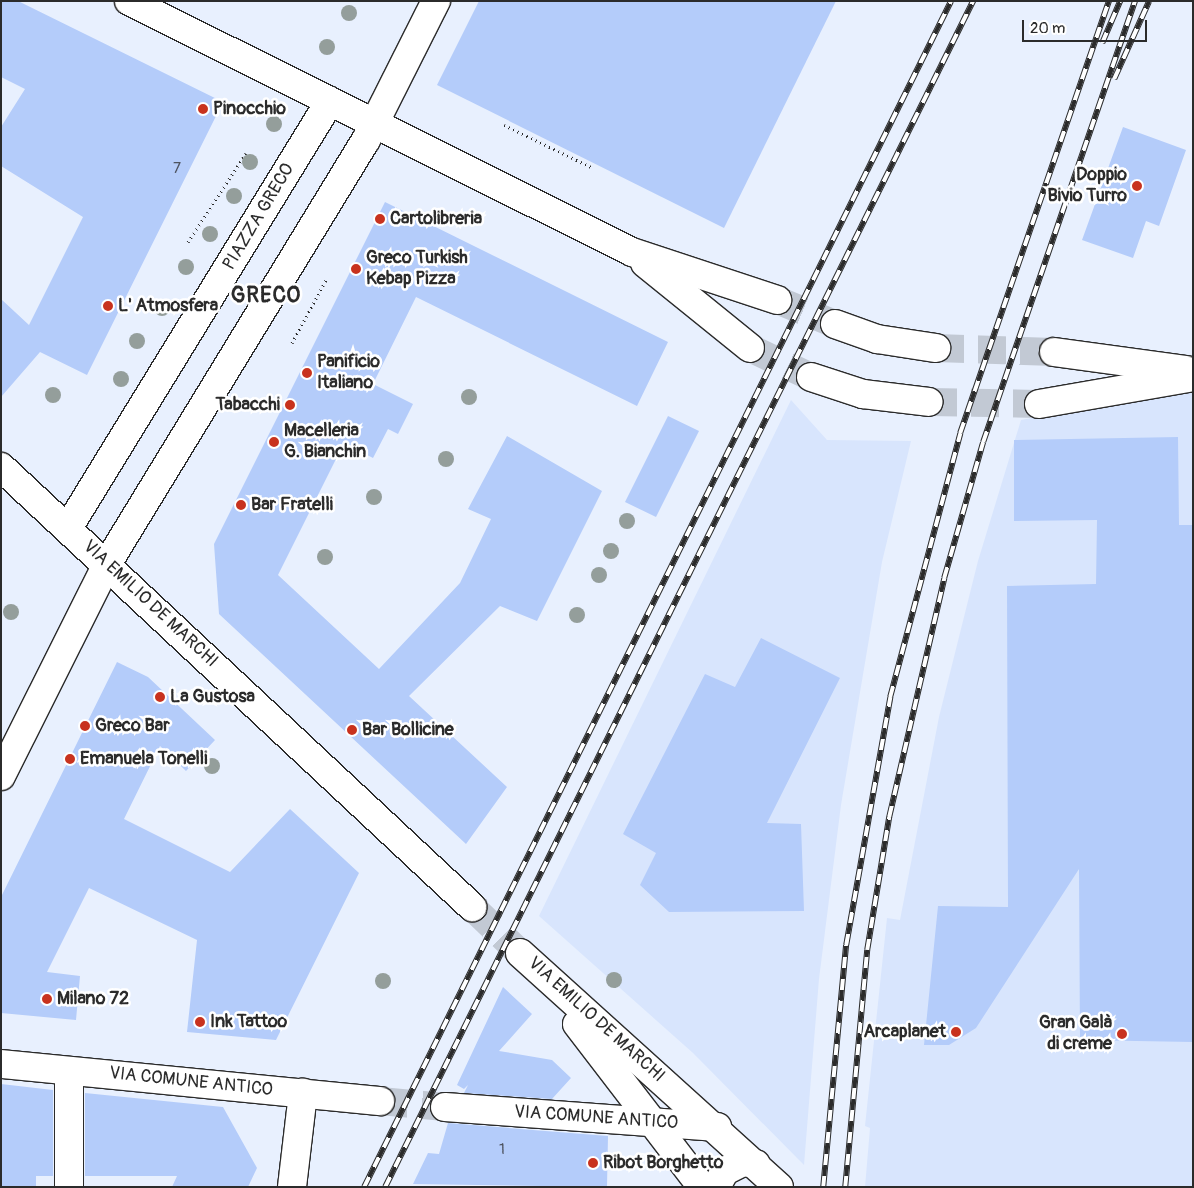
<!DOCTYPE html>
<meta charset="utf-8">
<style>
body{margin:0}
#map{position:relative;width:1194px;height:1188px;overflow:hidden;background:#e8f0fe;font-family:Pangolin,sans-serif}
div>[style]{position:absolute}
.built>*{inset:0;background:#d8e5fd}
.building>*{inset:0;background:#b4ccfa}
.minor-tunnel>*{height:28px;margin-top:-14px;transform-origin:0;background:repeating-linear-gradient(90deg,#c2c9d4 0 28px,transparent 0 42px)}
.path>*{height:3px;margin-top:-1.5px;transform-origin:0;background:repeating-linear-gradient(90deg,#2b2b2b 0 1px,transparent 0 5px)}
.roads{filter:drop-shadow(1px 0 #2b2b2b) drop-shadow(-1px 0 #2b2b2b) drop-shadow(0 1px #2b2b2b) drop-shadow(0 -1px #2b2b2b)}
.minor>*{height:28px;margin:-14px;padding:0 14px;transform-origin:14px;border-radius:14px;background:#fff}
.rail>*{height:5.5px;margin-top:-2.75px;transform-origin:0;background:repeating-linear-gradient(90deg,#fff 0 11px,#2b2b2b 0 22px);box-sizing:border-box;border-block:1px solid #2b2b2b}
.trees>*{width:16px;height:16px;margin:-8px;border-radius:50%;background:#949e9b}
.dots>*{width:14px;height:14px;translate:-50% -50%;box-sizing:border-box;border:2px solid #fff;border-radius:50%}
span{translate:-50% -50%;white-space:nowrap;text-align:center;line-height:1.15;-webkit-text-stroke:5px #fff;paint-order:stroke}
.number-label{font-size:15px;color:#4d535f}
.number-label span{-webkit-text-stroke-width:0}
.poi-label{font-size:18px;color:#2b2b2b;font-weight:700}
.left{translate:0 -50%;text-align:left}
.right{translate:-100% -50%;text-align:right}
.street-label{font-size:18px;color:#2b2b2b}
.district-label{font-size:22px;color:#2b2b2b;font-weight:700;letter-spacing:1px}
.frame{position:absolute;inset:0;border:2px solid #2b2b2b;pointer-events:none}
.scale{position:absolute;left:1022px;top:20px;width:125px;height:22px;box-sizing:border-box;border:2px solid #2b2b2b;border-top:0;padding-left:6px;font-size:15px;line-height:18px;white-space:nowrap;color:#2b2b2b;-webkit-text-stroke:4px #fff;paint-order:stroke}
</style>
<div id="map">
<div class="built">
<i style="clip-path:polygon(1193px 388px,1193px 1187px,865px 1187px,870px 1128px,865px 1126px,887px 918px,900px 920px,939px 717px,978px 561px,1021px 420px)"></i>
<i style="clip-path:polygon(791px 400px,827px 440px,911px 441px,882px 562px,841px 805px,819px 979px,804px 1165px,693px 1053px,539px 916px)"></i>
</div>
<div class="building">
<i style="clip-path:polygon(1px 1px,18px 1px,223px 102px,87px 375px,40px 352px,1px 397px,1px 299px,29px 325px,83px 217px,1px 166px,1px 127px,25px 89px,1px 77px)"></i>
<i style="clip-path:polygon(479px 1px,836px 1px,724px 228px,437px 85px)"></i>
<i style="clip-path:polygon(1123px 127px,1186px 150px,1159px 226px,1146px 221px,1133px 258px,1082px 240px)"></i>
<i style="clip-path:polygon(385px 202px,668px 342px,637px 406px,416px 297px,373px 384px,413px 404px,398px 434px,388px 429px,373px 458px,344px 443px,278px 575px,379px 669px,460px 583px,491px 519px,468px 509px,507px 436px,602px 491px,537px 621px,500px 606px,409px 696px,507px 787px,466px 844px,219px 614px,214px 544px)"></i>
<i style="clip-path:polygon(668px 416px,699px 431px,656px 517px,625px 502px)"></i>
<i style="clip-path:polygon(1178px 437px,1179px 525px,1193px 525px,1193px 1042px,1080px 1040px,1079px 869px,976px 1028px,949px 1045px,924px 1045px,938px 906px,1008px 907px,1007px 586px,1096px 584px,1097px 520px,1014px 521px,1014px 440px)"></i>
<i style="clip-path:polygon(761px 638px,840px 678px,767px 823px,801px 824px,804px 911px,669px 912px,640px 885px,656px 853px,623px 834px,705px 674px,735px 687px)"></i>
<i style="clip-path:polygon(117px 662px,148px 677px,215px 740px,186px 771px,160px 746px,124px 819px,230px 872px,290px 809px,359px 873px,276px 1040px,187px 1032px,197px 940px,89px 888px,47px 972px,80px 976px,76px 1020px,1px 1013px,1px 897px)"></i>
<i style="clip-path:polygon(503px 987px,532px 1014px,499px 1051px,552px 1060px,571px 1078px,552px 1099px,464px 1093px,468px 1085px,464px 1089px,457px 1085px)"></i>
<i style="clip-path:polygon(1px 1084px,53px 1090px,53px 1176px,36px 1176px,36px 1187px,1px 1187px)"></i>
<i style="clip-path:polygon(85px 1093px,223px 1107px,257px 1168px,248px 1187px,172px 1187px,177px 1176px,85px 1176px)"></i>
<i style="clip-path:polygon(448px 1123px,608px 1136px,607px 1187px,413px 1184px,428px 1153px,439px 1154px)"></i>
</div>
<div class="minor-tunnel">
<i style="left:777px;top:300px;width:63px;rotate:22.5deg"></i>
<i style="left:750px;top:348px;width:68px;rotate:25.4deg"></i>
<i style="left:936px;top:348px;width:118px;rotate:1.9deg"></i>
<i style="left:929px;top:402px;width:110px;rotate:1deg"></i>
<i style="left:472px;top:907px;width:66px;rotate:43.8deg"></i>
<i style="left:380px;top:1101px;width:65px;rotate:5.3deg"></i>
</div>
<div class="path">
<i style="left:504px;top:125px;width:97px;rotate:25.8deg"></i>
<i style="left:188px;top:242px;width:106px;rotate:-56.9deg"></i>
<i style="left:292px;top:343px;width:74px;rotate:-61.7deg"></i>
</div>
<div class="roads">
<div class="minor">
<i style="left:129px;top:1px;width:562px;rotate:26.52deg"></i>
<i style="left:632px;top:252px;width:153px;rotate:18.3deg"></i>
<i style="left:645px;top:263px;width:135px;rotate:39deg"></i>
<i style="left:835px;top:324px;width:45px;rotate:19.7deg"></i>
<i style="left:877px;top:339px;width:60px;rotate:8.7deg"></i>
<i style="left:1054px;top:352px;width:133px;rotate:7.8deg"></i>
<i style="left:811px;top:377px;width:55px;rotate:18.1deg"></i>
<i style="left:863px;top:394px;width:66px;rotate:6.9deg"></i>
<i style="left:1039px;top:404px;width:156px;rotate:-9.9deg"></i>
<i style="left:1px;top:467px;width:645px;rotate:43.05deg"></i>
<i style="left:68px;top:528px;width:501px;rotate:-58.47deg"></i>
<i style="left:1px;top:776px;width:237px;rotate:-63.4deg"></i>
<i style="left:107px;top:564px;width:497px;rotate:-58.6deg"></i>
<i style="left:366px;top:140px;width:156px;rotate:-63.3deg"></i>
<i style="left:520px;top:953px;width:349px;rotate:42.1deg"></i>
<i style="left:577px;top:1024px;width:205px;rotate:52.5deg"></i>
<i style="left:1px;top:1064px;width:381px;rotate:5.6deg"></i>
<i style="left:445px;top:1107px;width:273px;rotate:4.2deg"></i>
<i style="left:69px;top:1187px;width:116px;rotate:-90deg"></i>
<i style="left:292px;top:1187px;width:95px;rotate:-83.3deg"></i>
<i style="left:716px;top:1187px;width:18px;rotate:-61deg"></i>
<i style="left:725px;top:1171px;width:20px;rotate:-27deg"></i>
<i style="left:743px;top:1162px;width:13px;rotate:9deg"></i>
</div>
</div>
<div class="rail">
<i style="left:1102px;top:43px;width:46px;rotate:-66.8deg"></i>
<i style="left:1114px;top:79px;width:85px;rotate:-65.8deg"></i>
<i style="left:364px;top:1187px;width:1323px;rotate:-63.67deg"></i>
<i style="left:385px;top:1187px;width:1324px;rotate:-63.63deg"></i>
<i style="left:823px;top:1187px;width:243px;rotate:-84.6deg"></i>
<i style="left:846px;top:945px;width:252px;rotate:-79.9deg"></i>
<i style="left:890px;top:697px;width:273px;rotate:-75.1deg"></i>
<i style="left:960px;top:433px;width:457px;rotate:-71deg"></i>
<i style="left:845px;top:1187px;width:238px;rotate:-84.7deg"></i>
<i style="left:867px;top:950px;width:135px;rotate:-80.6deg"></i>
<i style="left:889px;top:817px;width:245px;rotate:-77deg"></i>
<i style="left:944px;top:578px;width:141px;rotate:-74deg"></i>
<i style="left:983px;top:442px;width:466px;rotate:-71deg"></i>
</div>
<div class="trees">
<i style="left:349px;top:13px"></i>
<i style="left:327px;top:47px"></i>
<i style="left:274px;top:124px"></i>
<i style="left:250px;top:162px"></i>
<i style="left:234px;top:196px"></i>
<i style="left:210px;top:234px"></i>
<i style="left:186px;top:267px"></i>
<i style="left:162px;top:308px"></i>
<i style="left:137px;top:341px"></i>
<i style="left:121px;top:379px"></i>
<i style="left:53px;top:395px"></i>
<i style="left:469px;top:397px"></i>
<i style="left:446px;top:459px"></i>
<i style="left:374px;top:497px"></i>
<i style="left:627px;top:521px"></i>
<i style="left:611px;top:551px"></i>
<i style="left:325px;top:557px"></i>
<i style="left:599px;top:575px"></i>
<i style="left:11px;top:612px"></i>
<i style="left:577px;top:615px"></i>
<i style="left:212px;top:766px"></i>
<i style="left:614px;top:980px"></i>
<i style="left:383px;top:981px"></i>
</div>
<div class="dots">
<i style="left:203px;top:109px;background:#c8321e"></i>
<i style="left:1137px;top:186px;background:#c8321e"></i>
<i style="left:380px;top:219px;background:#c8321e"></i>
<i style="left:356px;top:269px;background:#c8321e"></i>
<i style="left:108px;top:306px;background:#c8321e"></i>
<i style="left:307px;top:373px;background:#c8321e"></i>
<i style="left:290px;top:405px;background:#c8321e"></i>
<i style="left:274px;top:442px;background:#c8321e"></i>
<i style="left:241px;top:505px;background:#c8321e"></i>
<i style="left:160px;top:697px;background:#c8321e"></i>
<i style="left:85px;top:726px;background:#c8321e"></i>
<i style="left:352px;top:730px;background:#c8321e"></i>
<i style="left:70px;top:759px;background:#c8321e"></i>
<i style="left:47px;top:999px;background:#c8321e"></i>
<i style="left:200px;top:1022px;background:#c8321e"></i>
<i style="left:956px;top:1032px;background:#c8321e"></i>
<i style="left:1122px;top:1034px;background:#c8321e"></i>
<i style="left:593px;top:1163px;background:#c8321e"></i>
</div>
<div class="number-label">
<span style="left:177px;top:169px">7</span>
<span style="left:502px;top:1150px">1</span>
</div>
<div class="poi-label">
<span class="left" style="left:213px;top:109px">Pinocchio</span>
<span class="right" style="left:1127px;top:186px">Doppio<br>Bivio Turro</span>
<span class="left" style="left:390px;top:219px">Cartolibreria</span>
<span class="left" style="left:366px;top:269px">Greco Turkish<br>Kebap Pizza</span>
<span class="left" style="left:118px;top:306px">L' Atmosfera</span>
<span class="left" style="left:317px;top:373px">Panificio<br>Italiano</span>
<span class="right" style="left:280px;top:405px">Tabacchi</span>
<span class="left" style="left:284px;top:442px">Macelleria<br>G. Bianchin</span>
<span class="left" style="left:251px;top:505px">Bar Fratelli</span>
<span class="left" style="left:170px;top:697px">La Gustosa</span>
<span class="left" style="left:95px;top:726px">Greco Bar</span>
<span class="left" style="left:362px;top:730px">Bar Bollicine</span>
<span class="left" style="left:80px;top:759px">Emanuela Tonelli</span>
<span class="left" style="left:57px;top:999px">Milano 72</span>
<span class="left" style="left:210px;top:1022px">Ink Tattoo</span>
<span class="right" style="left:1112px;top:1034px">Gran Galà<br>di creme</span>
<span class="right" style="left:946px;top:1032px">Arcaplanet</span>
<span class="left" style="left:603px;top:1163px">Ribot Borghetto</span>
</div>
<div class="street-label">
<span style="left:259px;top:217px;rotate:-59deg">PIAZZA GRECO</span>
<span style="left:150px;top:604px;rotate:43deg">VIA EMILIO DE MARCHI</span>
<span style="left:596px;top:1020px;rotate:42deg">VIA EMILIO DE MARCHI</span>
<span style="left:191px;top:1082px;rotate:6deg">VIA COMUNE ANTICO</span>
<span style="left:596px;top:1118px;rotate:4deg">VIA COMUNE ANTICO</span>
</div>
<div class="district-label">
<span style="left:266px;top:296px">GRECO</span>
</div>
<div class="frame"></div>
<div class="scale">20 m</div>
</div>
